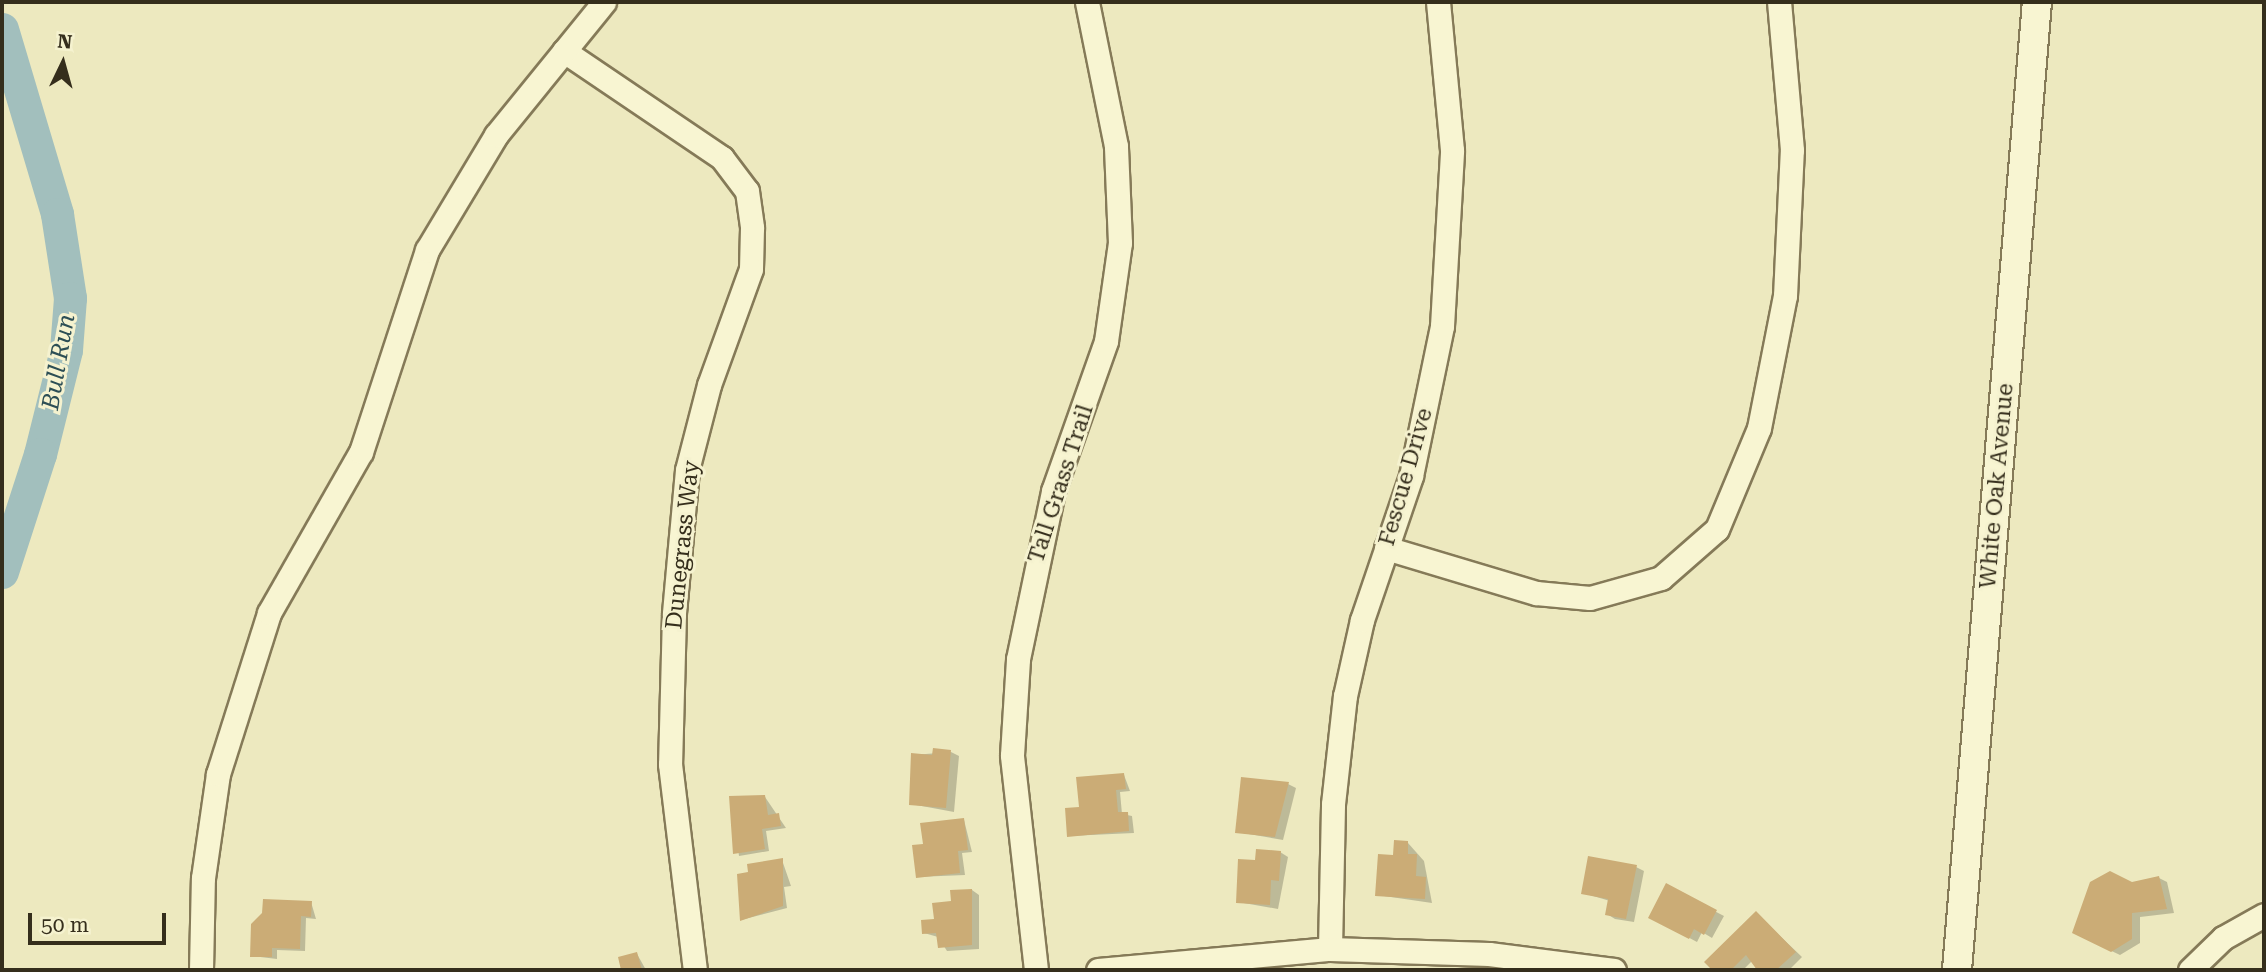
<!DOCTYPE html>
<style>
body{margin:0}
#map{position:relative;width:2266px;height:972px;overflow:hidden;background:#ede9bf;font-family:"Roboto Serif",serif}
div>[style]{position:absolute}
.shadow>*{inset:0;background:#0003}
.river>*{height:33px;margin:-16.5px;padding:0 16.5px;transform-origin:16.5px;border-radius:16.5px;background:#a2bfbd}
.building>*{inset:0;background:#cbac76}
.roads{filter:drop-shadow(2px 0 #857a58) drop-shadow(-2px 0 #857a58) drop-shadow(0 2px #857a58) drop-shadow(0 -2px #857a58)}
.minor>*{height:23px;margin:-11.5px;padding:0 11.5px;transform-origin:11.5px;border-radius:11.5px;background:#f8f5d2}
.tertiary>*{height:28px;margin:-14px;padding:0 14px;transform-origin:14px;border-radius:14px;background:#f8f5d2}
span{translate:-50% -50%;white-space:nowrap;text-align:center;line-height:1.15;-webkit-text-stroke:6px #f5f2cf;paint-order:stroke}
.street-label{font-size:23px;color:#352e1c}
.water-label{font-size:24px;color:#2c4e55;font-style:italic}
.frame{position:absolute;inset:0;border:4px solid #352e1c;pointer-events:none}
.north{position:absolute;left:28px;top:28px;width:70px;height:70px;-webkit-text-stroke:5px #f5f2cf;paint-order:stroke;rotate:5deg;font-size:19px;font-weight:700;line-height:28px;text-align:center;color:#352e1c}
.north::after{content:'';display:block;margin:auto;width:24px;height:32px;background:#352e1c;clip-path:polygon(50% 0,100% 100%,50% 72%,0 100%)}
.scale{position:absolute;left:28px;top:913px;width:138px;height:32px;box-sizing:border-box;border:4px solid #352e1c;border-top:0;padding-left:9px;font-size:21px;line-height:24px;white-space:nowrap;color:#352e1c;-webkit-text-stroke:5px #f5f2cf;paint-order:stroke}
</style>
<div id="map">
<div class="shadow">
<i style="clip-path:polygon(951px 752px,959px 756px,954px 812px,911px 804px,913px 755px)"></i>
<i style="clip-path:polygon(1124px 775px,1130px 791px,1120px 792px,1122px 814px,1132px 816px,1134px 833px,1069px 836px,1081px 809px)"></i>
<i style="clip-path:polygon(1288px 784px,1296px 788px,1283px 840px,1237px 832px)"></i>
<i style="clip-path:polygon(765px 797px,786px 828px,766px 831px,769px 851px,739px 856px,731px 798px)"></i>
<i style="clip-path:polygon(964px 820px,972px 852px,962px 853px,965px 875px,917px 877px)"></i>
<i style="clip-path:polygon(1408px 843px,1424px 861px,1432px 903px,1377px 895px)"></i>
<i style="clip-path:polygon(1280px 852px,1288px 857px,1278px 909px,1238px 902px,1257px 861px)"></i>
<i style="clip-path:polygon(782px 860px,791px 886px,784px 887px,787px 908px,741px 920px,750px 873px)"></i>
<i style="clip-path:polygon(1636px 867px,1644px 871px,1634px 922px,1615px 919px,1607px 914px,1610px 901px,1583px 893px)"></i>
<i style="clip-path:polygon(2159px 878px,2167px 882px,2174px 913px,2140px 917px,2140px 943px,2120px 955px,2082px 937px,2131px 884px)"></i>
<i style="clip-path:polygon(1666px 886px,1724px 916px,1712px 938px,1702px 932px,1697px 942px,1650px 917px)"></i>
<i style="clip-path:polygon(972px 890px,979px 895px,979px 949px,947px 951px,938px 937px,924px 933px)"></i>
<i style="clip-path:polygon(311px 902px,316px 919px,306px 918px,305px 951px,277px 950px,277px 959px,252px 956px)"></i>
<i style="clip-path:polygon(1756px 913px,1802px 957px,1789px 970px,1762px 970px,1753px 960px,1743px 970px,1714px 970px,1706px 962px)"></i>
<i style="clip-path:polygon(637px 954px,646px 970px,620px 970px,623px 969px)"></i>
</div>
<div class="river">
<i style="left:2px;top:29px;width:193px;rotate:73.4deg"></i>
<i style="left:57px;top:214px;width:85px;rotate:81.2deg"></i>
<i style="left:70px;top:298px;width:52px;rotate:94.4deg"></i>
<i style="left:66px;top:350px;width:107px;rotate:104deg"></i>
<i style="left:40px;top:454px;width:124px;rotate:107.9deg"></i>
</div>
<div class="building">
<i style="clip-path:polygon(933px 748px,951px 750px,946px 808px,909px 805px,911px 753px,932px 755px)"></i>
<i style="clip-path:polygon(1124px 773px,1126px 789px,1116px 790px,1118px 812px,1128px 812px,1129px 831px,1067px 837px,1065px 808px,1079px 807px,1076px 777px)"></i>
<i style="clip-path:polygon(1241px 777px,1289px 782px,1275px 837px,1235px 833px)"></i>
<i style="clip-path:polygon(765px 795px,768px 815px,779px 813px,781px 826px,762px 829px,765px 849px,733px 854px,729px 796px)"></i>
<i style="clip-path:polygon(964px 818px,968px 850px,958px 851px,960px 873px,916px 878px,912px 845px,923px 844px,920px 823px)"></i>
<i style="clip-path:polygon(1394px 840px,1408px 841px,1408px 854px,1417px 854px,1416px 876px,1426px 877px,1425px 899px,1375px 896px,1378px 854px,1393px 855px)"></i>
<i style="clip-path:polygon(1256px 849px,1281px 851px,1279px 881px,1271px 880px,1270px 905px,1236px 903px,1238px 859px,1255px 860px)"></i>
<i style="clip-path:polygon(1588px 856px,1637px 865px,1626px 919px,1605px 915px,1608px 899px,1581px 894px)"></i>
<i style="clip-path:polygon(783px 858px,783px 906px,740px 921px,737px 874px,748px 872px,747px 864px)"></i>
<i style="clip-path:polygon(2110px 871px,2132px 882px,2159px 876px,2167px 909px,2132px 913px,2132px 939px,2111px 952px,2072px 933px,2090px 882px)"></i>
<i style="clip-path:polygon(1666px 883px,1717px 910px,1704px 935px,1694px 929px,1689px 939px,1648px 918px)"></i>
<i style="clip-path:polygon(972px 889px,972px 945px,938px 948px,936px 933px,922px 934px,921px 920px,934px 919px,932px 903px,951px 901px,950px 890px)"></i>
<i style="clip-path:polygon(263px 899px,312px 901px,311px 917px,301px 916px,300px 949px,272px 948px,272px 957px,250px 957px,251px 924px,262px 913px)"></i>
<i style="clip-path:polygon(1756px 911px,1796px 952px,1776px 970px,1757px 970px,1746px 955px,1731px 970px,1712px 970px,1704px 962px)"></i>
<i style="clip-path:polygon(637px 952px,642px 970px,621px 970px,618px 957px)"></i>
</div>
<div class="roads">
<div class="minor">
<i style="left:564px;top:51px;width:191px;rotate:34.1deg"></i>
<i style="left:722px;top:158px;width:41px;rotate:52.9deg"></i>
<i style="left:747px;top:191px;width:37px;rotate:82deg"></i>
<i style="left:752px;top:228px;width:41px;rotate:91.4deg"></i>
<i style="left:751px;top:269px;width:123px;rotate:109.9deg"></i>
<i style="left:709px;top:385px;width:88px;rotate:104.5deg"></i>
<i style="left:687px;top:470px;width:145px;rotate:95.2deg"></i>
<i style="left:674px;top:614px;width:150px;rotate:91.5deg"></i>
<i style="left:670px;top:764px;width:208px;rotate:83.1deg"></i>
<i style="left:1386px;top:548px;width:157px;rotate:16.7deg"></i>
<i style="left:1536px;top:593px;width:54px;rotate:5.3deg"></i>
<i style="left:1590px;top:598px;width:74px;rotate:-15.7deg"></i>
<i style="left:1661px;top:578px;width:74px;rotate:-41.2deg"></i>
<i style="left:1717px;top:529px;width:109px;rotate:-67.4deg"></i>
<i style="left:1759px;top:428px;width:135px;rotate:-78.9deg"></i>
<i style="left:1785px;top:296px;width:146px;rotate:-87.3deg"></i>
<i style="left:1792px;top:150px;width:149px;rotate:-95deg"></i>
<i style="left:1330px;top:949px;width:145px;rotate:-88.8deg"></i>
<i style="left:1333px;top:804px;width:109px;rotate:-83.7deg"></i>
<i style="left:1345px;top:696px;width:78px;rotate:-77.4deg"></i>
<i style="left:1362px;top:620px;width:152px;rotate:-71.2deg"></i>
<i style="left:1411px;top:476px;width:153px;rotate:-78.3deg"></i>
<i style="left:1442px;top:326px;width:176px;rotate:-86.7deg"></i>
<i style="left:1452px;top:150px;width:149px;rotate:-95.4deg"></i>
<i style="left:201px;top:970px;width:92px;rotate:-88.8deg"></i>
<i style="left:203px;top:878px;width:105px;rotate:-81.8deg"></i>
<i style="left:218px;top:774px;width:169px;rotate:-72.4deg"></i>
<i style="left:269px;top:613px;width:185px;rotate:-60.3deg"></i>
<i style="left:361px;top:452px;width:213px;rotate:-71.9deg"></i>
<i style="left:427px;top:250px;width:134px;rotate:-59deg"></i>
<i style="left:496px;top:135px;width:171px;rotate:-50.9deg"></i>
<i style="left:1036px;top:970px;width:216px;rotate:-96.4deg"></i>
<i style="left:1012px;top:755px;width:96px;rotate:-86.4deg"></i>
<i style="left:1018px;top:659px;width:172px;rotate:-78.2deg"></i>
<i style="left:1053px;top:491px;width:159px;rotate:-70.5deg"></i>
<i style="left:1106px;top:341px;width:99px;rotate:-81.9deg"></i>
<i style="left:1120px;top:243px;width:97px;rotate:-92.4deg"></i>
<i style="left:1116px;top:146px;width:147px;rotate:-101.4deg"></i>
<i style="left:1098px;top:970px;width:233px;rotate:-5.2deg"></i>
<i style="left:1330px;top:949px;width:159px;rotate:1.8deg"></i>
<i style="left:1489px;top:954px;width:126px;rotate:7.3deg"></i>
<i style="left:2190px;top:970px;width:46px;rotate:-44.1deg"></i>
<i style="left:2223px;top:938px;width:47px;rotate:-29.3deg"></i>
</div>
<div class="tertiary">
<i style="left:1957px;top:970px;width:971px;rotate:-85.28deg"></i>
</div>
</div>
<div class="street-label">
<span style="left:1406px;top:477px;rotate:-74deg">Fescue Drive</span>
<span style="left:1061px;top:484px;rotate:-72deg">Tall Grass Trail</span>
<span style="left:1997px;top:486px;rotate:-85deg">White Oak Avenue</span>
<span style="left:683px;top:545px;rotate:-84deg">Dunegrass Way</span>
</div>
<div class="water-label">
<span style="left:59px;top:362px;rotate:-80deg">Bull Run</span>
</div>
<div class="frame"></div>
<div class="north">N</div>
<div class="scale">50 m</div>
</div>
